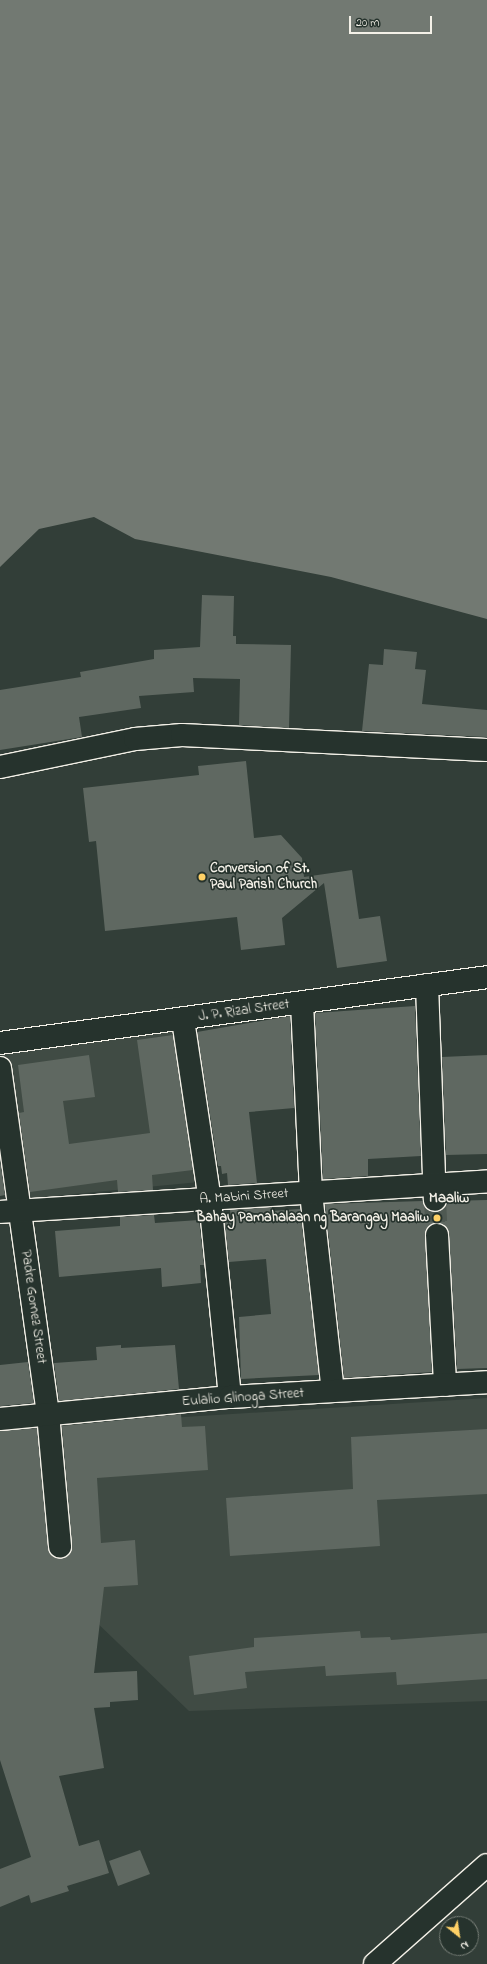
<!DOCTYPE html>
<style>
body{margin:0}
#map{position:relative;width:487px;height:1964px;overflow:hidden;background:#323e38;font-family:"Indie Flower",sans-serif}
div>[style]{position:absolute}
.built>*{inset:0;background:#404b44}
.water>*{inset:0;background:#727972}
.building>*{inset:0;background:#5f6861}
.street-tunnel>*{height:22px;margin-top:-11px;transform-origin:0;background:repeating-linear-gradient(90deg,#4f5952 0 22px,transparent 0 33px)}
.roads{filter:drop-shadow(1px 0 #f4f1e8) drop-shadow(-1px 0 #f4f1e8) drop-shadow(0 1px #f4f1e8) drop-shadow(0 -1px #f4f1e8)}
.street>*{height:22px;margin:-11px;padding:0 11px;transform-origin:11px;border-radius:11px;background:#26332d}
.secondary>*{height:22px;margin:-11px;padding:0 11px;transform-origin:11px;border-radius:11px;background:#26332d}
.dots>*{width:11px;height:11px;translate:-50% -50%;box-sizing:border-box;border:2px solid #26332d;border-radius:50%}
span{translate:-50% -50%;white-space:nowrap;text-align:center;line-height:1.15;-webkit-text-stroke:3.5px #26332d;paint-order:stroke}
.poi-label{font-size:14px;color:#f4f1e8;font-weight:700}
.left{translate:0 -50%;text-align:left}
.right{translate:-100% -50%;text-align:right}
.street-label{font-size:14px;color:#f4f1e8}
.neighbourhood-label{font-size:15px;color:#f4f1e8;font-weight:700}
.north{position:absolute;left:439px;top:1916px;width:40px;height:40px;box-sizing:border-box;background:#26332d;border:1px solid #787f78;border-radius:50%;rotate:150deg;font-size:11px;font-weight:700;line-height:16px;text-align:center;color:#f4f1e8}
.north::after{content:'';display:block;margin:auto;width:14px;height:18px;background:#ffd166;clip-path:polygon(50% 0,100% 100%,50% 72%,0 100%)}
.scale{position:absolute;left:349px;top:16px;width:83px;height:18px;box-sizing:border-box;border:2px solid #f4f1e8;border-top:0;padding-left:5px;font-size:12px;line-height:14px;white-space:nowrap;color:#f4f1e8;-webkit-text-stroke:3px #26332d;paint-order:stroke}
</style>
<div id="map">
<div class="built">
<i style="clip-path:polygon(179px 1026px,199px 1182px,23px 1199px,1px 1051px)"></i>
<i style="clip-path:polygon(487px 1398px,487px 1701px,189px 1711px,68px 1595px,57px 1425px)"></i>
</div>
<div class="water">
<i style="clip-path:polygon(0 0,487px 0,487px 619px,331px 577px,135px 539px,94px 517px,39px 529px,0 567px)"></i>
</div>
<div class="building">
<i style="clip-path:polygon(202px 595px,234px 596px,233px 636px,236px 636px,236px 644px,291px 645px,289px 728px,239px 725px,240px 679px,193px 678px,194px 692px,139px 696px,141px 708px,79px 717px,82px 737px,0 750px,0 690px,81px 677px,80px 672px,154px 659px,154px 650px,200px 647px)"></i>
<i style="clip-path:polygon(384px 649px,417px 652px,415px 669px,426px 670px,422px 704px,487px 710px,487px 737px,362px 731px,369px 664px,383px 665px)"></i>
<i style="clip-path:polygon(246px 761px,254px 838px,281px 835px,302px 858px,304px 877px,352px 870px,359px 919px,380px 916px,387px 961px,337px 968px,324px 883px,282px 918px,285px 945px,241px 950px,237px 917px,105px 931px,96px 841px,89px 842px,83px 788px,199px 775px,198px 766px)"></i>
<i style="clip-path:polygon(415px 1006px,421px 1156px,368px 1159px,368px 1176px,323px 1179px,315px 1013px)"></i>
<i style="clip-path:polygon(290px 1016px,294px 1108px,249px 1112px,257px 1183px,228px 1185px,227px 1173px,222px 1174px,221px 1166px,218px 1166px,197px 1032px)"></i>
<i style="clip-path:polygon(173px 1035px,193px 1170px,152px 1175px,153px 1190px,118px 1192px,117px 1180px,30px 1192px,19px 1113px,24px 1112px,18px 1065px,89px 1055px,95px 1097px,63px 1101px,69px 1144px,150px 1133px,137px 1040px)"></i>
<i style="clip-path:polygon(487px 1055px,487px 1154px,446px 1155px,442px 1057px)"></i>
<i style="clip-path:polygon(0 1159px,5px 1195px,0 1196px)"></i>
<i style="clip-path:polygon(487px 1200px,487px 1368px,457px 1369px,449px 1234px,443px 1224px,436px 1223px,426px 1229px,425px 1236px,432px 1372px,344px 1378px,325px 1204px,423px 1201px,429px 1211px,435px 1212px,442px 1210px,447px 1201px)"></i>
<i style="clip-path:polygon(272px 1207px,272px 1211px,300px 1209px,319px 1375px,241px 1379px,239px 1317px,271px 1314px,266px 1259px,229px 1262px,224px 1218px,231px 1217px,230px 1210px)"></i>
<i style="clip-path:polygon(154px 1215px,155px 1223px,199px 1220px,204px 1265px,200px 1265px,201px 1283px,162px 1287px,161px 1268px,59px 1277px,55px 1231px,120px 1226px,120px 1217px)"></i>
<i style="clip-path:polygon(121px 1345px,121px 1348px,175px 1345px,179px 1389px,59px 1401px,54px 1363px,97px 1360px,96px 1347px)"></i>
<i style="clip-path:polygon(28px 1362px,34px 1403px,0 1406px,0 1365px)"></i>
<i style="clip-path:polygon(181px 1414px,182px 1427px,205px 1426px,208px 1470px,97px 1478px,101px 1543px,135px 1540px,138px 1585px,104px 1587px,94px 1673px,137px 1671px,138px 1700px,110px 1702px,110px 1707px,94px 1708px,104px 1768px,59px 1776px,79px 1846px,99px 1840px,109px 1873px,67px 1886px,69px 1891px,31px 1903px,29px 1895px,0 1907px,0 1869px,31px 1857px,0 1760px,0 1431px,37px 1428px,48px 1547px,54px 1557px,62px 1558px,71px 1552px,72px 1545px,62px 1426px)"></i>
<i style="clip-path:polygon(487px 1429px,487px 1494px,377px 1500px,380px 1546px,230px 1556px,226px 1498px,353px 1489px,351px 1437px)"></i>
<i style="clip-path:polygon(360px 1631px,361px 1638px,390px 1637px,391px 1640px,487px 1633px,487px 1679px,397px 1685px,396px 1672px,326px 1676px,325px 1666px,245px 1672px,247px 1688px,194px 1695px,189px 1656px,254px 1647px,254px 1638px)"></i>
<i style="clip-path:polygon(140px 1850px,150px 1874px,118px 1886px,109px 1861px)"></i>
</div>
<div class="street-tunnel">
<i style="left:435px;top:1200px;width:35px;rotate:87deg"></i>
</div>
<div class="roads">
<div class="street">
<i style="left:427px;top:985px;width:215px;rotate:87.9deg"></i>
<i style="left:302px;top:1003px;width:190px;rotate:87.3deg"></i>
<i style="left:311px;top:1193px;width:199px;rotate:83.7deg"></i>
<i style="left:183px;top:1020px;width:182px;rotate:81.5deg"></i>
<i style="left:210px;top:1200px;width:198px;rotate:84.2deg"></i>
<i style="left:0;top:1043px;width:491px;rotate:-7.7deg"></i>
<i style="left:0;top:1068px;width:349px;rotate:82.1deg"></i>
<i style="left:48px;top:1414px;width:133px;rotate:84.8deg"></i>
<i style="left:437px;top:1235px;width:150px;rotate:86.9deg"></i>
<i style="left:0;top:1419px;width:231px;rotate:-5.5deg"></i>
<i style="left:230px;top:1397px;width:257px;rotate:-3.3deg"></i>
<i style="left:375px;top:1964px;width:149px;rotate:-41.5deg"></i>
</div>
<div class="secondary">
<i style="left:0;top:767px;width:138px;rotate:-11.7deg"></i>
<i style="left:135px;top:739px;width:47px;rotate:-4.9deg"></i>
<i style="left:182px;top:735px;width:305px;rotate:2.8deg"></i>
<i style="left:0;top:1212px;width:488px;rotate:-3.6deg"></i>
</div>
</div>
<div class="dots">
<i style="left:202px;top:877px;background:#ffd166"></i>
<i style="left:437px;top:1218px;background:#ffd166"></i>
</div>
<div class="poi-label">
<span class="left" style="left:210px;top:877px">Conversion of St.<br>Paul Parish Church</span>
<span class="right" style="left:429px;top:1218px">Bahay Pamahalaan ng Barangay Maaliw</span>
</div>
<div class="street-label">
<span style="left:244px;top:1011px;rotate:-8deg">J. P. Rizal Street</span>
<span style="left:244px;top:1197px;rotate:-4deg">A. Mabini Street</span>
<span style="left:33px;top:1307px;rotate:82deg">Padre Gomez Street</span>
<span style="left:243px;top:1398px;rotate:-4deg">Eulalio Glinoga Street</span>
</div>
<div class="neighbourhood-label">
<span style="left:449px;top:1199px">Maaliw</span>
</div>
<div class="north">N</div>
<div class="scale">20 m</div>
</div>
